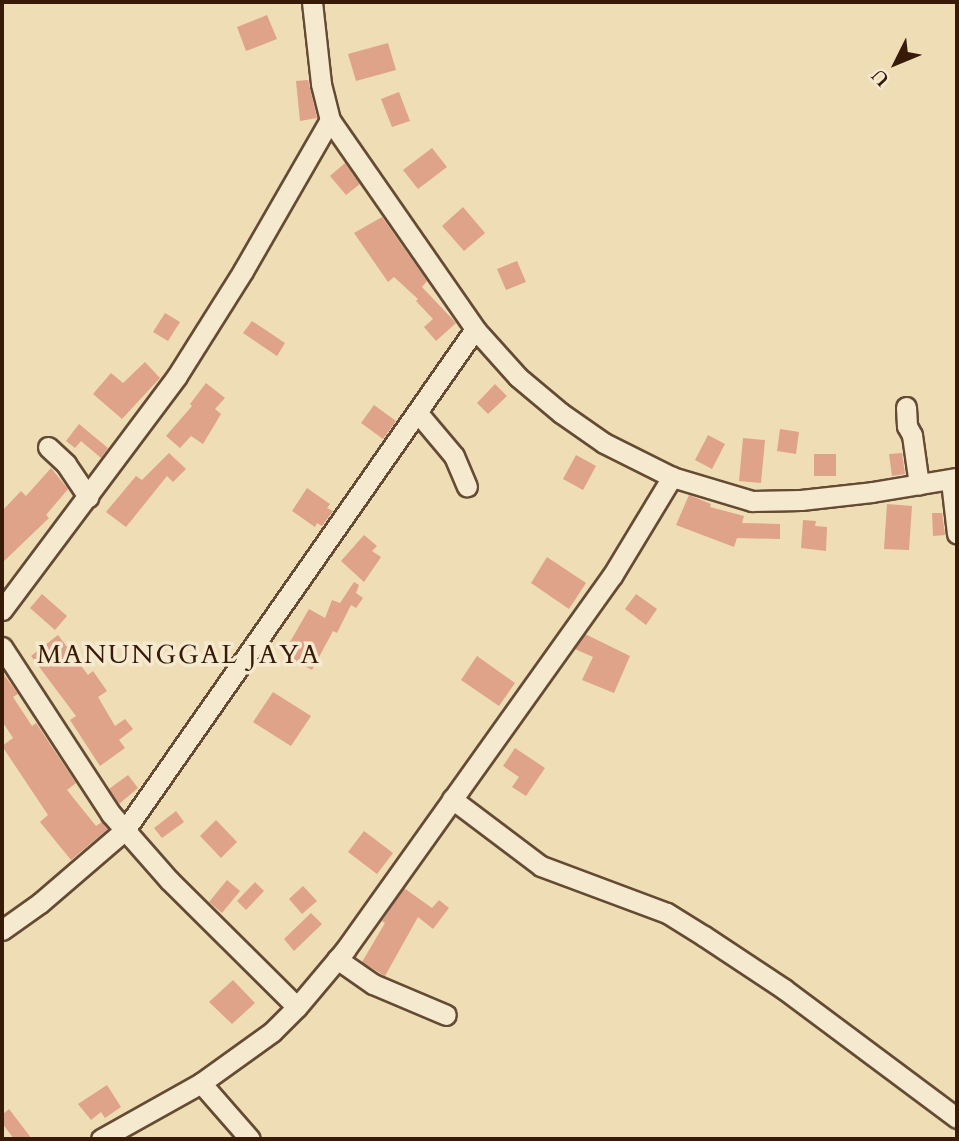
<!DOCTYPE html>
<style>
body{margin:0}
#map{position:relative;width:959px;height:1141px;overflow:hidden;background:#efddb5;font-family:Cardo,serif}
div>[style]{position:absolute}
.building>*{inset:0;background:#dea389}
.roads{filter:drop-shadow(2px 0 #654b33) drop-shadow(-2px 0 #654b33) drop-shadow(0 2px #654b33) drop-shadow(0 -2px #654b33)}
.minor>*{height:19px;margin:-9.5px;padding:0 9.5px;transform-origin:9.5px;border-radius:9.5px;background:#f5e9cf}
span{translate:-50% -50%;white-space:nowrap;text-align:center;line-height:1.15;-webkit-text-stroke:7px #f5e9cf;paint-order:stroke}
.quarter-label{font-size:26px;color:#371a08;letter-spacing:2px}
.frame{position:absolute;inset:0;border:4px solid #371a08;pointer-events:none}
.north{position:absolute;left:861px;top:28px;width:70px;height:70px;-webkit-text-stroke:5px #f5e9cf;paint-order:stroke;rotate:227deg;font-size:19px;font-weight:700;line-height:28px;text-align:center;color:#371a08}
.north::after{content:'';display:block;margin:auto;width:24px;height:32px;background:#371a08;clip-path:polygon(50% 0,100% 100%,50% 72%,0 100%)}
</style>
<div id="map">
<div class="building">
<i style="clip-path:polygon(267px 15px,277px 39px,246px 51px,237px 27px)"></i>
<i style="clip-path:polygon(388px 43px,396px 70px,356px 81px,348px 54px)"></i>
<i style="clip-path:polygon(308px 80px,317px 118px,300px 121px,296px 81px)"></i>
<i style="clip-path:polygon(399px 92px,410px 121px,392px 127px,381px 99px)"></i>
<i style="clip-path:polygon(432px 148px,447px 167px,418px 189px,403px 170px)"></i>
<i style="clip-path:polygon(345px 163px,360px 184px,346px 195px,330px 176px)"></i>
<i style="clip-path:polygon(463px 207px,485px 233px,464px 251px,442px 226px)"></i>
<i style="clip-path:polygon(382px 217px,427px 281px,422px 287px,456px 323px,436px 341px,424px 327px,433px 319px,416px 301px,418px 299px,394px 277px,388px 282px,354px 233px)"></i>
<i style="clip-path:polygon(517px 261px,526px 282px,506px 290px,497px 269px)"></i>
<i style="clip-path:polygon(165px 313px,180px 322px,168px 341px,153px 332px)"></i>
<i style="clip-path:polygon(252px 321px,285px 343px,277px 356px,243px 333px)"></i>
<i style="clip-path:polygon(145px 362px,160px 378px,122px 419px,93px 394px,111px 373px,123px 383px)"></i>
<i style="clip-path:polygon(206px 383px,225px 398px,215px 409px,221px 414px,203px 444px,191px 436px,180px 448px,166px 436px,192px 406px,190px 404px)"></i>
<i style="clip-path:polygon(495px 384px,507px 396px,488px 414px,477px 403px)"></i>
<i style="clip-path:polygon(374px 405px,396px 421px,383px 439px,361px 423px)"></i>
<i style="clip-path:polygon(79px 424px,108px 448px,101px 458px,81px 441px,75px 448px,66px 441px)"></i>
<i style="clip-path:polygon(780px 429px,799px 432px,796px 454px,777px 451px)"></i>
<i style="clip-path:polygon(708px 435px,725px 444px,712px 469px,695px 460px)"></i>
<i style="clip-path:polygon(743px 438px,765px 440px,761px 483px,739px 481px)"></i>
<i style="clip-path:polygon(169px 453px,186px 469px,173px 482px,167px 476px,126px 527px,106px 512px,136px 476px,142px 480px)"></i>
<i style="clip-path:polygon(902px 453px,905px 474px,892px 476px,889px 454px)"></i>
<i style="clip-path:polygon(814px 454px,836px 454px,836px 476px,814px 476px)"></i>
<i style="clip-path:polygon(576px 455px,596px 466px,583px 490px,563px 479px)"></i>
<i style="clip-path:polygon(51px 468px,68px 489px,46px 515px,49px 518px,2px 563px,2px 511px,21px 491px,26px 496px)"></i>
<i style="clip-path:polygon(307px 488px,330px 504px,327px 508px,333px 511px,322px 526px,317px 523px,315px 527px,292px 511px)"></i>
<i style="clip-path:polygon(689px 495px,711px 504px,710px 507px,744px 516px,742px 523px,780px 524px,780px 539px,737px 538px,734px 547px,676px 525px)"></i>
<i style="clip-path:polygon(887px 504px,912px 506px,909px 550px,884px 549px)"></i>
<i style="clip-path:polygon(932px 513px,942px 513px,945px 535px,933px 536px)"></i>
<i style="clip-path:polygon(803px 520px,816px 521px,815px 526px,827px 527px,826px 551px,801px 548px)"></i>
<i style="clip-path:polygon(364px 535px,377px 546px,372px 551px,381px 557px,364px 582px,341px 561px)"></i>
<i style="clip-path:polygon(547px 557px,586px 583px,569px 609px,531px 583px)"></i>
<i style="clip-path:polygon(354px 582px,359px 585px,356px 593px,363px 598px,356px 608px,351px 605px,337px 633px,333px 631px,312px 670px,283px 654px,309px 609px,325px 618px,332px 600px,340px 603px)"></i>
<i style="clip-path:polygon(42px 594px,67px 616px,55px 630px,30px 608px)"></i>
<i style="clip-path:polygon(636px 594px,657px 609px,646px 625px,625px 609px)"></i>
<i style="clip-path:polygon(585px 634px,630px 656px,614px 693px,582px 680px,593px 657px,575px 649px)"></i>
<i style="clip-path:polygon(58px 635px,88px 675px,93px 671px,107px 691px,98px 697px,115px 726px,125px 719px,133px 729px,119px 740px,125px 748px,100px 766px,70px 720px,76px 716px,31px 656px)"></i>
<i style="clip-path:polygon(477px 656px,515px 683px,499px 706px,461px 680px)"></i>
<i style="clip-path:polygon(2px 672px,18px 694px,13px 697px,32px 726px,36px 723px,76px 783px,67px 790px,96px 826px,102px 822px,108px 829px,71px 860px,40px 822px,48px 815px,2px 746px,13px 738px,2px 721px)"></i>
<i style="clip-path:polygon(273px 692px,311px 716px,291px 746px,253px 722px)"></i>
<i style="clip-path:polygon(515px 748px,545px 768px,526px 796px,512px 787px,519px 777px,503px 766px)"></i>
<i style="clip-path:polygon(128px 775px,138px 788px,119px 804px,109px 789px)"></i>
<i style="clip-path:polygon(176px 811px,184px 822px,162px 838px,154px 828px)"></i>
<i style="clip-path:polygon(216px 820px,237px 842px,221px 858px,200px 836px)"></i>
<i style="clip-path:polygon(364px 831px,393px 853px,377px 874px,348px 852px)"></i>
<i style="clip-path:polygon(227px 880px,240px 891px,222px 913px,209px 902px)"></i>
<i style="clip-path:polygon(255px 882px,264px 891px,246px 910px,237px 901px)"></i>
<i style="clip-path:polygon(303px 886px,317px 901px,302px 914px,289px 899px)"></i>
<i style="clip-path:polygon(404px 888px,432px 908px,439px 900px,449px 908px,433px 929px,418px 917px,385px 976px,362px 962px,385px 923px,382px 921px)"></i>
<i style="clip-path:polygon(311px 913px,322px 924px,294px 951px,284px 939px)"></i>
<i style="clip-path:polygon(233px 980px,255px 1003px,232px 1024px,209px 1002px)"></i>
<i style="clip-path:polygon(107px 1085px,121px 1107px,105px 1118px,101px 1112px,91px 1120px,78px 1104px)"></i>
<i style="clip-path:polygon(9px 1109px,32px 1139px,14px 1139px,2px 1123px,2px 1115px)"></i>
</div>
<div class="roads">
<div class="minor">
<i style="left:312px;top:2px;width:82px;rotate:83.7deg"></i>
<i style="left:321px;top:84px;width:37px;rotate:76deg"></i>
<i style="left:330px;top:120px;width:254px;rotate:55.2deg"></i>
<i style="left:475px;top:329px;width:64px;rotate:48.1deg"></i>
<i style="left:518px;top:377px;width:56px;rotate:39.9deg"></i>
<i style="left:561px;top:413px;width:52px;rotate:34.9deg"></i>
<i style="left:604px;top:443px;width:76px;rotate:26.6deg"></i>
<i style="left:672px;top:477px;width:84px;rotate:16.7deg"></i>
<i style="left:752px;top:501px;width:49px;rotate:-1.2deg"></i>
<i style="left:801px;top:500px;width:71px;rotate:-6.4deg"></i>
<i style="left:872px;top:492px;width:86px;rotate:-9.4deg"></i>
<i style="left:906px;top:407px;width:19px;rotate:87deg"></i>
<i style="left:907px;top:426px;width:10px;rotate:61deg"></i>
<i style="left:912px;top:435px;width:50px;rotate:82deg"></i>
<i style="left:417px;top:412px;width:57px;rotate:49.9deg"></i>
<i style="left:454px;top:456px;width:33px;rotate:67deg"></i>
<i style="left:48px;top:447px;width:25px;rotate:43deg"></i>
<i style="left:66px;top:464px;width:40px;rotate:56deg"></i>
<i style="left:951px;top:481px;width:53px;rotate:83.5deg"></i>
<i style="left:2px;top:610px;width:292px;rotate:-53.2deg"></i>
<i style="left:177px;top:376px;width:124px;rotate:-57.8deg"></i>
<i style="left:243px;top:271px;width:174px;rotate:-60.1deg"></i>
<i style="left:2px;top:647px;width:199px;rotate:56.9deg"></i>
<i style="left:111px;top:814px;width:88px;rotate:48.7deg"></i>
<i style="left:169px;top:880px;width:180px;rotate:44.8deg"></i>
<i style="left:452px;top:799px;width:111px;rotate:37deg"></i>
<i style="left:541px;top:866px;width:134px;rotate:20.5deg"></i>
<i style="left:667px;top:913px;width:44px;rotate:31.9deg"></i>
<i style="left:704px;top:936px;width:96px;rotate:33.5deg"></i>
<i style="left:784px;top:989px;width:216px;rotate:36.7deg"></i>
<i style="left:2px;top:930px;width:47px;rotate:-35.4deg"></i>
<i style="left:40px;top:903px;width:112px;rotate:-40.7deg"></i>
<i style="left:125px;top:830px;width:611px;rotate:-55.06deg"></i>
<i style="left:337px;top:959px;width:44px;rotate:34.8deg"></i>
<i style="left:373px;top:984px;width:79px;rotate:23deg"></i>
<i style="left:201px;top:1083px;width:74px;rotate:48.8deg"></i>
<i style="left:101px;top:1139px;width:115px;rotate:-29.2deg"></i>
<i style="left:201px;top:1083px;width:87px;rotate:-35.7deg"></i>
<i style="left:272px;top:1032px;width:35px;rotate:-45deg"></i>
<i style="left:297px;top:1007px;width:75px;rotate:-49.9deg"></i>
<i style="left:345px;top:950px;width:460px;rotate:-54.5deg"></i>
<i style="left:612px;top:576px;width:116px;rotate:-58.8deg"></i>
</div>
</div>
<div class="quarter-label">
<span style="left:179px;top:655px">MANUNGGAL JAYA</span>
</div>
<div class="frame"></div>
<div class="north">U</div>
</div>
